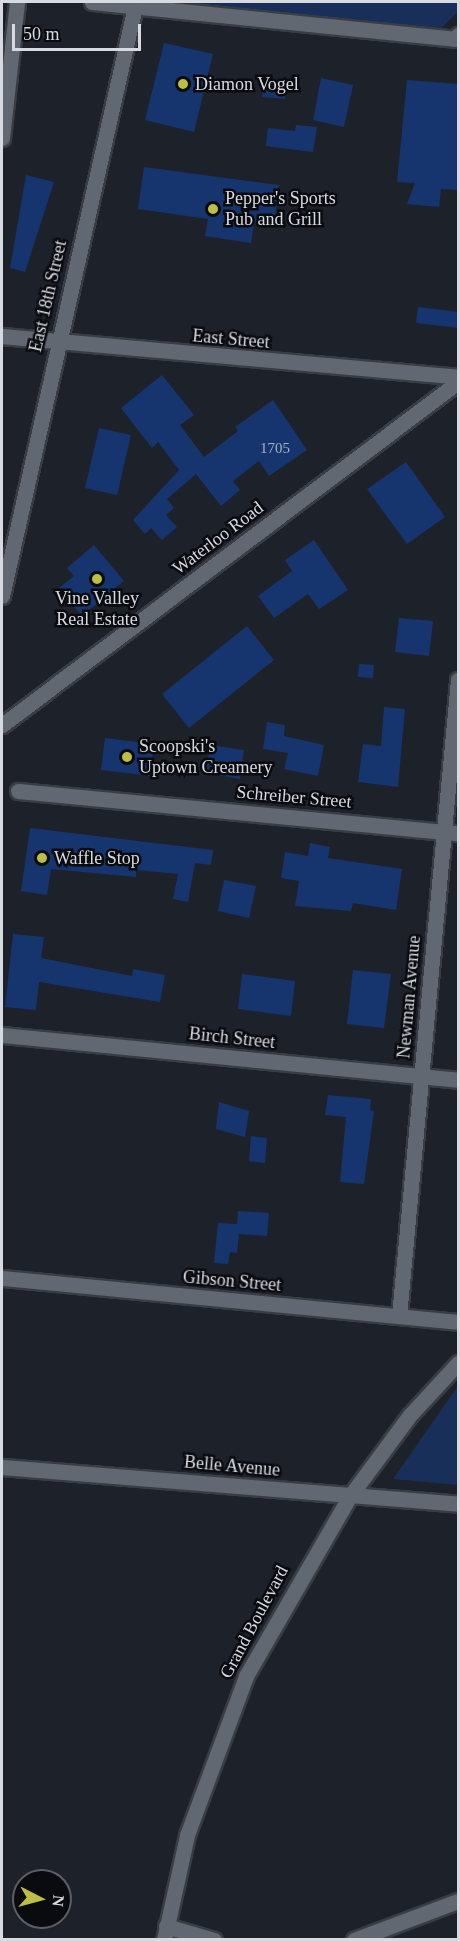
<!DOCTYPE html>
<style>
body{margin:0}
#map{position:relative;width:460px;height:1941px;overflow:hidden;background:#1d212a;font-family:Georgia,serif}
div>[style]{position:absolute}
.green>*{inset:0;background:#183059}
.building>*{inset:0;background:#16356e}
.roads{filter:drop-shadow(2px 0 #393d43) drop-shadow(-2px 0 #393d43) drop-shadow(0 2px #393d43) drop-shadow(0 -2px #393d43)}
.minor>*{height:15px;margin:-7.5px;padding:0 7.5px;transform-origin:7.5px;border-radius:7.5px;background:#626872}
.secondary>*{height:15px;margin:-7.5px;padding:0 7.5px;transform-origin:7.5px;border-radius:7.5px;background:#626872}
.dots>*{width:16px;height:16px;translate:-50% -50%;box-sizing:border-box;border:3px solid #090b0f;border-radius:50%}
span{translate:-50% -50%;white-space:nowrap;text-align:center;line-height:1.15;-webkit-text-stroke:5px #090b0f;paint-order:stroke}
.number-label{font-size:15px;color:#a7b1c4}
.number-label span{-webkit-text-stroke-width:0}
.poi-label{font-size:18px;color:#d7dae0}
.left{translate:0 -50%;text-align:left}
.street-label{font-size:18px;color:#d7dae0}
.frame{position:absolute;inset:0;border:3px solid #d7dae0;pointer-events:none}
.north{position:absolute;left:12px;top:1869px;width:60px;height:60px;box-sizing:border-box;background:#090b0f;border:2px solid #5b5e63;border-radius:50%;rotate:96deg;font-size:16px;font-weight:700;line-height:24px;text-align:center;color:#d7dae0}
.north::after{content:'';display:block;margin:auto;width:21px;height:27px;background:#bcbf44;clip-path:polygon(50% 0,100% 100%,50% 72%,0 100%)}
.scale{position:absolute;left:12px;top:24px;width:129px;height:27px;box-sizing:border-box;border:3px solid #d7dae0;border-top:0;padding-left:8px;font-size:18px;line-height:21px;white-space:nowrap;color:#d7dae0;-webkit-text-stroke:4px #090b0f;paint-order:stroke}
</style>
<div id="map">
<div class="green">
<i style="clip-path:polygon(172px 2px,458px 2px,458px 12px,432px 37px,174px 10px)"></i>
<i style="clip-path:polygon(458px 1386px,458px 1485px,393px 1479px)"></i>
</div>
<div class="building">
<i style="clip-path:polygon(164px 43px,213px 54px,194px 132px,145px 120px)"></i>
<i style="clip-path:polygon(321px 78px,353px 85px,344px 127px,313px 120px)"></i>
<i style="clip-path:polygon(264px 79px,286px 81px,285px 99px,262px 97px)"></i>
<i style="clip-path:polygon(407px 80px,459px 84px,459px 190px,441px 189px,439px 207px,407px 204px,415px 183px,397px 182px)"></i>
<i style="clip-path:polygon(296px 125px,317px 127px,313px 152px,266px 146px,268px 128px,295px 131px)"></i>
<i style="clip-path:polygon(144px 167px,279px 185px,274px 226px,254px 223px,251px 243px,205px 236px,208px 219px,138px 209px)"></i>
<i style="clip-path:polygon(26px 175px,54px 182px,25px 272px,10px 268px)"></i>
<i style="clip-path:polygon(418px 307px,459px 312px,459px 328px,416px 323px)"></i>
<i style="clip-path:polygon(162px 375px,194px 415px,180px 425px,204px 457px,238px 431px,235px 427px,273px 400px,307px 450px,269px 476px,259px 461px,233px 481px,240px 490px,221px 506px,196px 474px,167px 499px,174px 508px,166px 515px,177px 527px,162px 540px,151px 528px,145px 534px,133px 520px,179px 470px,158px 442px,152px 448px,121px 408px)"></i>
<i style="clip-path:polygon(99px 428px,131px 435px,117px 495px,85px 488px)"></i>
<i style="clip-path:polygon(406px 462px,445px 517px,407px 544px,367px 489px)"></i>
<i style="clip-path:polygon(314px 540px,348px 590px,319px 609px,308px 594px,274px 618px,258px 596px,292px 571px,285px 560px)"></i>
<i style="clip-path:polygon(94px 545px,124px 581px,82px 616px,59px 588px,74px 576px,67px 568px)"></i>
<i style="clip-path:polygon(399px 618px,433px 621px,429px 656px,395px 652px)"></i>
<i style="clip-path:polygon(247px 626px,274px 660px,189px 728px,162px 694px)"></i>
<i style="clip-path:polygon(359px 664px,374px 665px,373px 678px,358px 677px)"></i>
<i style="clip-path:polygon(384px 707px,405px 709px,398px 787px,358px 782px,363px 744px,381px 746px)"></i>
<i style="clip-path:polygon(267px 722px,285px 725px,284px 736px,324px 745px,318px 776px,284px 769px,288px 753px,263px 749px)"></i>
<i style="clip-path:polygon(105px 738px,154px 744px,150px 776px,101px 770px)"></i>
<i style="clip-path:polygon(210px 745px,244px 750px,240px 779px,206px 773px)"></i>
<i style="clip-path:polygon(30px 828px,213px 850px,211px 865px,195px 863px,188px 902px,173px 899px,178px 874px,136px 870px,136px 877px,51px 869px,47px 895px,21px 891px)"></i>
<i style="clip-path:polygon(310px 843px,330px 847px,328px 858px,402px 869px,396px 910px,353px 903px,351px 911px,295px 906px,299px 881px,281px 878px,285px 852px,308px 856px)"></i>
<i style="clip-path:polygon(224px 880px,256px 886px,249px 918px,218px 911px)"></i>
<i style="clip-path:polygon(13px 934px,44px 937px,41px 958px,132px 976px,133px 969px,165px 975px,160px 1002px,39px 982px,36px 1010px,5px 1007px)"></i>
<i style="clip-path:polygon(353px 970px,391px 974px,384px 1028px,347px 1024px)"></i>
<i style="clip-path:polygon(242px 974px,295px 981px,291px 1016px,238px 1009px)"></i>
<i style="clip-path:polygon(328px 1095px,371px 1099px,370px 1110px,374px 1111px,364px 1184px,340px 1182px,346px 1117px,325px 1115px)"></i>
<i style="clip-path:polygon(219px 1102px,249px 1111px,245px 1137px,216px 1129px)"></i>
<i style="clip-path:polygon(251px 1136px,267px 1138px,265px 1163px,249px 1161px)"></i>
<i style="clip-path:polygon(238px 1211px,269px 1213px,267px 1236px,239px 1234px,237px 1253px,230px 1252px,228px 1264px,214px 1263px,218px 1223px,237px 1224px)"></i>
</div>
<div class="roads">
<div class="minor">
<i style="left:92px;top:2px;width:364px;rotate:5.8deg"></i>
<i style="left:454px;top:39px;width:6px;rotate:-45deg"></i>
<i style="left:2px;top:138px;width:137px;rotate:-83.7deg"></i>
<i style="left:2px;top:336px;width:458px;rotate:5.1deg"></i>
<i style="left:18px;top:791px;width:442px;rotate:5.5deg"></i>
<i style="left:2px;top:1035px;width:458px;rotate:5.6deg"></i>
<i style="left:2px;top:1278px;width:458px;rotate:5.5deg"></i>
<i style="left:399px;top:1316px;width:639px;rotate:-84.7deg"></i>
<i style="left:2px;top:1467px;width:457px;rotate:4.6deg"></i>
<i style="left:166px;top:1926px;width:50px;rotate:16.3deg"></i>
<i style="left:164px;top:1940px;width:107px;rotate:-77.6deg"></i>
<i style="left:187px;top:1835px;width:170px;rotate:-69.6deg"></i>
<i style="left:246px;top:1676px;width:208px;rotate:-60deg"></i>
<i style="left:350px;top:1496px;width:101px;rotate:-53.5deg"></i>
<i style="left:410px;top:1415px;width:71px;rotate:-47.3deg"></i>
<i style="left:354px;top:1940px;width:111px;rotate:-20.6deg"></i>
</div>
<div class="secondary">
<i style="left:2px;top:596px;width:609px;rotate:-77.29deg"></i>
<i style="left:2px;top:725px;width:571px;rotate:-36.95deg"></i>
</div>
</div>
<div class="dots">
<i style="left:183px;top:84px;background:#bcbf44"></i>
<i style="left:213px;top:209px;background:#bcbf44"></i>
<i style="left:97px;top:579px;background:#bcbf44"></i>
<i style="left:127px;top:757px;background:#bcbf44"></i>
<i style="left:42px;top:858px;background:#bcbf44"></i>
</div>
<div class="number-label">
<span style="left:275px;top:449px">1705</span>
</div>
<div class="poi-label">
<span class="left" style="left:195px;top:84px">Diamon Vogel</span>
<span class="left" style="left:225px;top:209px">Pepper's Sports<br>Pub and Grill</span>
<span style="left:97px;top:609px">Vine Valley<br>Real Estate</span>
<span class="left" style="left:139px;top:757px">Scoopski's<br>Uptown Creamery</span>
<span class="left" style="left:54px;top:858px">Waffle Stop</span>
</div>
<div class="street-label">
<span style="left:48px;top:296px;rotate:-77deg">East 18th Street</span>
<span style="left:231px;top:339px;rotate:5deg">East Street</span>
<span style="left:218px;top:538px;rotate:-37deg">Waterloo Road</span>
<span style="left:294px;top:797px;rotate:5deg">Schreiber Street</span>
<span style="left:409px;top:997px;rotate:-85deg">Newman Avenue</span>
<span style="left:232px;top:1038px;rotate:6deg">Birch Street</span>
<span style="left:232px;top:1281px;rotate:5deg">Gibson Street</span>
<span style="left:232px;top:1466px;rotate:5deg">Belle Avenue</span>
<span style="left:254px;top:1622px;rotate:-62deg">Grand Boulevard</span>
</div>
<div class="frame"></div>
<div class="north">N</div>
<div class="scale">50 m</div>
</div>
